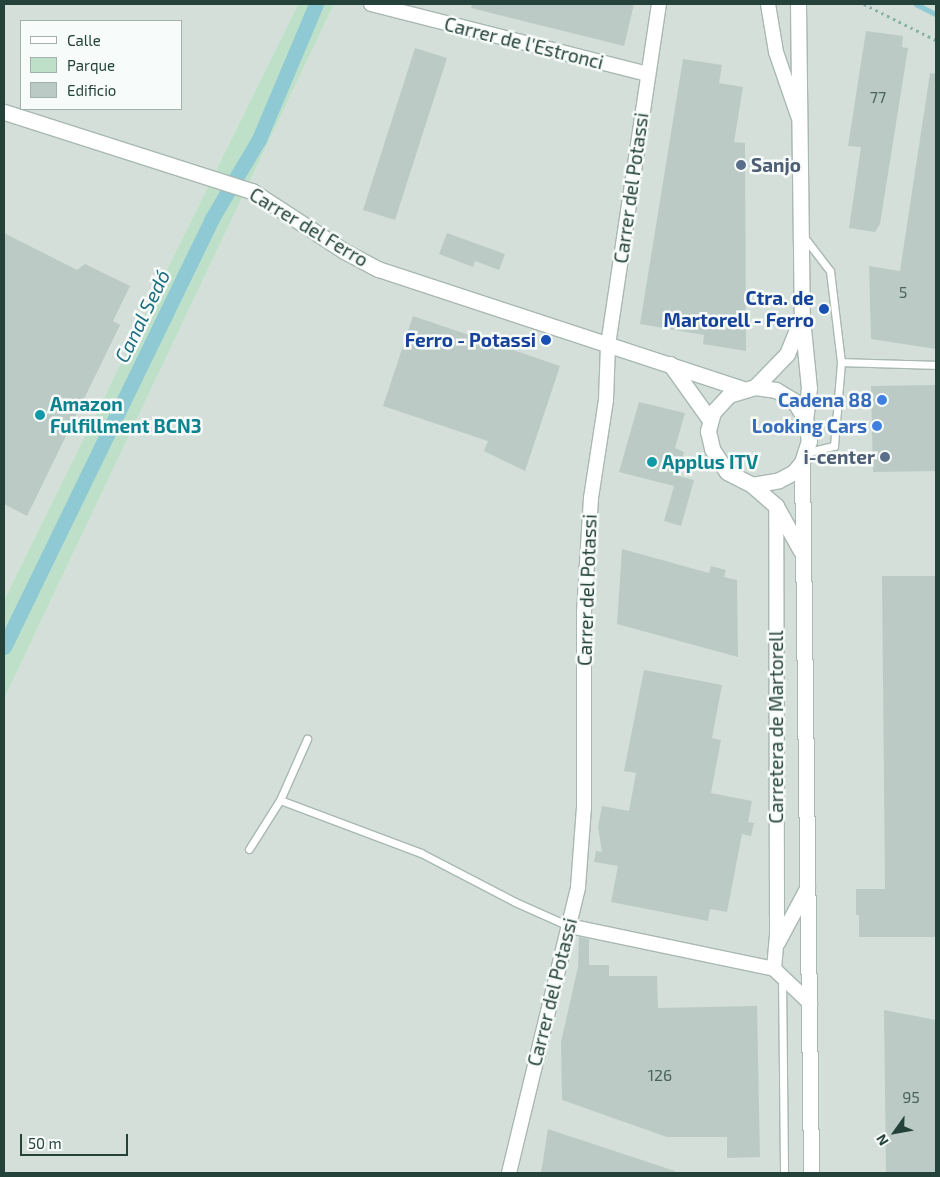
<!DOCTYPE html>
<meta charset="utf-8">
<style>
body{margin:0}
#map{position:relative;width:940px;height:1177px;overflow:hidden;background:#e6efeb;font-family:"Exo 2",sans-serif}
div>[style]{position:absolute}
.built>*{inset:0;background:#d4dfda}
.green>*{inset:0;background:#bfe0c8}
.stream>*{height:4.5px;margin:-2.25px;padding:0 2.25px;transform-origin:2.25px;border-radius:2.25px;background:#8ec9d4}
.canal>*{height:15px;margin:-7.5px;padding:0 7.5px;transform-origin:7.5px;border-radius:7.5px;background:#8ec9d4}
.building>*{inset:0;background:#bbcac4}
.path>*{height:2.5px;margin-top:-1.25px;transform-origin:0;background:repeating-linear-gradient(90deg,#86b3a5 0 2.5px,transparent 0 6.5px)}
.roads{filter:drop-shadow(1px 0 #a8b8b2) drop-shadow(-1px 0 #a8b8b2) drop-shadow(0 1px #a8b8b2) drop-shadow(0 -1px #a8b8b2)}
.lane>*{height:7px;margin:-3.5px;padding:0 3.5px;transform-origin:3.5px;border-radius:3.5px;background:#fff}
.street>*{height:14px;margin:-7px;padding:0 7px;transform-origin:7px;border-radius:7px;background:#fff}
.secondary>*{height:15px;margin:-7.5px;padding:0 7.5px;transform-origin:7.5px;border-radius:7.5px;background:#fff}
.dots>*{width:14px;height:14px;translate:-50% -50%;box-sizing:border-box;border:2px solid #f7fbf9;border-radius:50%}
span{translate:-50% -50%;white-space:nowrap;text-align:center;line-height:1.15;-webkit-text-stroke:5px #f7fbf9;paint-order:stroke}
.number-label{font-size:16px;color:#4a645c}
.number-label span{-webkit-text-stroke-width:0}
.street-label{font-size:19px;color:#24423a}
.service-label{font-size:19px;color:#4e5e75;font-weight:700}
.left{translate:0 -50%;text-align:left}
.right{translate:-100% -50%;text-align:right}
.transit-label{font-size:19px;color:#164399;font-weight:700}
.shop-label{font-size:19px;color:#366cbe;font-weight:700}
.culture-label{font-size:19px;color:#0d838f;font-weight:700}
.water-label{font-size:20px;color:#1c6f80;font-style:italic}
.frame{position:absolute;inset:0;border:5px solid #24423a;pointer-events:none}
.legend{position:absolute;left:20px;top:20px;width:162px;height:90px;box-sizing:border-box;background:#f7fbf9;border:1px solid #a3b1ad;margin:0;padding:6px 9px;list-style:none;font-size:15px;color:#24423a}
.legend li{display:flex;align-items:center;gap:10px;height:25px}
.legend b{width:25px;border:1px solid #a3b1ad}
.north{position:absolute;left:870px;top:1107px;width:50px;height:50px;-webkit-text-stroke:4px #f7fbf9;paint-order:stroke;rotate:238deg;font-size:14px;font-weight:700;line-height:20px;text-align:center;color:#24423a}
.north::after{content:'';display:block;margin:auto;width:18px;height:22px;background:#24423a;clip-path:polygon(50% 0,100% 100%,50% 72%,0 100%)}
.scale{position:absolute;left:20px;top:1134px;width:108px;height:22px;box-sizing:border-box;border:2px solid #24423a;border-top:0;padding-left:6px;font-size:15px;line-height:18px;white-space:nowrap;color:#24423a;-webkit-text-stroke:4px #f7fbf9;paint-order:stroke}
</style>
<div id="map">
<div class="built">
<i style="clip-path:polygon(evenodd,4px 4px,298px 4px,4px 600px,4px 4px,21px 21px,181px 21px,181px 109px,21px 109px,21px 21px)"></i>
<i style="clip-path:polygon(334px 4px,936px 4px,936px 1173px,4px 1173px,4px 699px)"></i>
</div>
<div class="green">
<i style="clip-path:polygon(298px 4px,334px 4px,4px 699px,4px 600px)"></i>
</div>
<div class="stream">
<i style="left:916px;top:4px;width:22px;rotate:27deg"></i>
</div>
<div class="canal">
<i style="left:4px;top:647px;width:475px;rotate:-64.1deg"></i>
<i style="left:211px;top:220px;width:94px;rotate:-59.3deg"></i>
<i style="left:259px;top:139px;width:147px;rotate:-67.1deg"></i>
</div>
<div class="building">
<i style="clip-path:polygon(472px 4px,634px 4px,624px 46px,471px 8px)"></i>
<i style="clip-path:polygon(866px 31px,903px 36px,902px 47px,908px 48px,880px 224px,875px 232px,849px 228px,861px 147px,848px 146px)"></i>
<i style="clip-path:polygon(415px 48px,447px 58px,395px 220px,363px 210px)"></i>
<i style="clip-path:polygon(683px 59px,722px 65px,719px 83px,743px 87px,734px 142px,745px 143px,746px 351px,703px 344px,704px 335px,640px 324px)"></i>
<i style="clip-path:polygon(930px 73px,936px 74px,936px 349px,871px 339px,869px 266px,900px 271px)"></i>
<i style="clip-path:polygon(4px 233px,77px 270px,85px 264px,130px 286px,113px 321px,120px 325px,27px 516px,4px 504px)"></i>
<i style="clip-path:polygon(447px 233px,505px 254px,499px 270px,475px 261px,473px 267px,439px 254px)"></i>
<i style="clip-path:polygon(413px 316px,560px 366px,525px 471px,484px 451px,488px 441px,383px 406px)"></i>
<i style="clip-path:polygon(936px 385px,936px 471px,873px 472px,871px 386px)"></i>
<i style="clip-path:polygon(639px 402px,685px 413px,675px 448px,684px 452px,678px 476px,694px 480px,681px 526px,664px 521px,674px 486px,619px 472px)"></i>
<i style="clip-path:polygon(622px 549px,709px 573px,711px 566px,726px 570px,724px 577px,737px 580px,738px 657px,617px 624px)"></i>
<i style="clip-path:polygon(882px 576px,936px 576px,936px 937px,859px 937px,859px 915px,856px 915px,856px 889px,885px 889px)"></i>
<i style="clip-path:polygon(644px 670px,722px 685px,712px 738px,721px 740px,711px 793px,752px 801px,748px 822px,754px 823px,751px 836px,742px 834px,727px 912px,710px 909px,708px 921px,611px 902px,618px 866px,594px 862px,596px 851px,602px 852px,598px 827px,602px 806px,629px 811px,636px 773px,624px 771px)"></i>
<i style="clip-path:polygon(579px 937px,589px 939px,589px 965px,609px 965px,609px 976px,657px 976px,658px 1008px,757px 1006px,760px 1157px,727px 1158px,727px 1137px,667px 1137px,562px 1100px,561px 1042px,578px 967px)"></i>
<i style="clip-path:polygon(884px 1010px,936px 1020px,936px 1173px,886px 1173px)"></i>
<i style="clip-path:polygon(548px 1129px,675px 1171px,674px 1173px,541px 1173px)"></i>
</div>
<div class="path">
<i style="left:864px;top:4px;width:80px;rotate:26.6deg"></i>
</div>
<div class="roads">
<div class="lane">
<i style="left:804px;top:237px;width:43px;rotate:52.6deg"></i>
<i style="left:830px;top:271px;width:92px;rotate:83.1deg"></i>
<i style="left:805px;top:453px;width:30px;rotate:-14deg"></i>
<i style="left:834px;top:446px;width:84px;rotate:-85.2deg"></i>
<i style="left:841px;top:362px;width:95px;rotate:1.8deg"></i>
<i style="left:280px;top:800px;width:67px;rotate:-66.1deg"></i>
<i style="left:249px;top:849px;width:58px;rotate:-57.7deg"></i>
<i style="left:280px;top:800px;width:151px;rotate:20.6deg"></i>
<i style="left:421px;top:853px;width:106px;rotate:27.5deg"></i>
<i style="left:515px;top:902px;width:59px;rotate:24deg"></i>
<i style="left:782px;top:977px;width:196px;rotate:89.4deg"></i>
</div>
<div class="street">
<i style="left:371px;top:4px;width:286px;rotate:14.2deg"></i>
<i style="left:768px;top:4px;width:49px;rotate:80.5deg"></i>
<i style="left:776px;top:52px;width:68px;rotate:71deg"></i>
<i style="left:569px;top:926px;width:209px;rotate:11.8deg"></i>
<i style="left:778px;top:943px;width:64px;rotate:-61.8deg"></i>
<i style="left:774px;top:969px;width:38px;rotate:-85deg"></i>
<i style="left:777px;top:931px;width:425px;rotate:-90.1deg"></i>
<i style="left:774px;top:969px;width:50px;rotate:43.4deg"></i>
<i style="left:509px;top:1173px;width:294px;rotate:-76.4deg"></i>
<i style="left:578px;top:887px;width:80px;rotate:-85.7deg"></i>
<i style="left:584px;top:807px;width:195px;rotate:-90deg"></i>
<i style="left:584px;top:612px;width:114px;rotate:-86.5deg"></i>
<i style="left:591px;top:498px;width:99px;rotate:-81.3deg"></i>
<i style="left:606px;top:400px;width:55px;rotate:-87.9deg"></i>
<i style="left:608px;top:345px;width:345px;rotate:-81.5deg"></i>
</div>
<div class="secondary">
<i style="left:798px;top:4px;width:314px;rotate:89.3deg"></i>
<i style="left:802px;top:318px;width:70px;rotate:84.3deg"></i>
<i style="left:809px;top:388px;width:31px;rotate:97deg"></i>
<i style="left:4px;top:112px;width:260px;rotate:17.7deg"></i>
<i style="left:252px;top:191px;width:110px;rotate:33.1deg"></i>
<i style="left:344px;top:251px;width:38px;rotate:28deg"></i>
<i style="left:378px;top:269px;width:383px;rotate:18.2deg"></i>
<i style="left:670px;top:364px;width:69px;rotate:54.5deg"></i>
<i style="left:755px;top:387px;width:46px;rotate:-45.9deg"></i>
<i style="left:787px;top:354px;width:38px;rotate:-68deg"></i>
<i style="left:802px;top:462px;width:711px;rotate:89.27deg"></i>
<i style="left:752px;top:485px;width:27px;rotate:-10deg"></i>
<i style="left:779px;top:480px;width:17px;rotate:-28deg"></i>
<i style="left:794px;top:472px;width:13px;rotate:-51deg"></i>
<i style="left:802px;top:462px;width:22px;rotate:-72deg"></i>
<i style="left:809px;top:441px;width:22px;rotate:-100deg"></i>
<i style="left:805px;top:419px;width:21px;rotate:-121deg"></i>
<i style="left:794px;top:401px;width:21px;rotate:-149deg"></i>
<i style="left:776px;top:390px;width:21px;rotate:-172deg"></i>
<i style="left:755px;top:387px;width:27px;rotate:163deg"></i>
<i style="left:729px;top:395px;width:23px;rotate:133deg"></i>
<i style="left:713px;top:412px;width:20px;rotate:105deg"></i>
<i style="left:708px;top:431px;width:18px;rotate:77deg"></i>
<i style="left:712px;top:449px;width:27px;rotate:57deg"></i>
<i style="left:727px;top:472px;width:28px;rotate:27deg"></i>
<i style="left:752px;top:485px;width:32px;rotate:41deg"></i>
<i style="left:776px;top:506px;width:51px;rotate:60.9deg"></i>
</div>
</div>
<div class="dots">
<i style="left:741px;top:165px;background:#5c6f8a"></i>
<i style="left:824px;top:309px;background:#1a4fb4"></i>
<i style="left:546px;top:340px;background:#1a4fb4"></i>
<i style="left:882px;top:400px;background:#3f7fe0"></i>
<i style="left:40px;top:415px;background:#0f9aa8"></i>
<i style="left:877px;top:426px;background:#3f7fe0"></i>
<i style="left:885px;top:457px;background:#5c6f8a"></i>
<i style="left:652px;top:462px;background:#0f9aa8"></i>
</div>
<div class="number-label">
<span style="left:878px;top:97px">77</span>
<span style="left:903px;top:292px">5</span>
<span style="left:660px;top:1075px">126</span>
<span style="left:911px;top:1097px">95</span>
</div>
<div class="street-label">
<span style="left:524px;top:43px;rotate:14deg">Carrer de l'Estronci</span>
<span style="left:631px;top:188px;rotate:-82deg">Carrer del Potassi</span>
<span style="left:309px;top:227px;rotate:31deg">Carrer del Ferro</span>
<span style="left:587px;top:590px;rotate:-88deg">Carrer del Potassi</span>
<span style="left:776px;top:727px;rotate:-90deg">Carretera de Martorell</span>
<span style="left:552px;top:992px;rotate:-76deg">Carrer del Potassi</span>
</div>
<div class="service-label">
<span class="left" style="left:751px;top:165px">Sanjo</span>
<span class="right" style="left:875px;top:457px">i-center</span>
</div>
<div class="transit-label">
<span class="right" style="left:814px;top:309px">Ctra. de<br>Martorell - Ferro</span>
<span class="right" style="left:536px;top:340px">Ferro - Potassi</span>
</div>
<div class="shop-label">
<span class="right" style="left:872px;top:400px">Cadena 88</span>
<span class="right" style="left:867px;top:426px">Looking Cars</span>
</div>
<div class="culture-label">
<span class="left" style="left:50px;top:415px">Amazon<br>Fulfillment BCN3</span>
<span class="left" style="left:662px;top:462px">Applus ITV</span>
</div>
<div class="water-label">
<span style="left:142px;top:316px;rotate:-64deg">Canal Sedó</span>
</div>
<div class="frame"></div>
<ul class="legend">
<li><b style="height:6px;background:#fff"></b>Calle</li>
<li><b style="height:14px;background:#bfe0c8"></b>Parque</li>
<li><b style="height:14px;background:#bbcac4"></b>Edificio</li>
</ul>
<div class="north">N</div>
<div class="scale">50 m</div>
</div>
